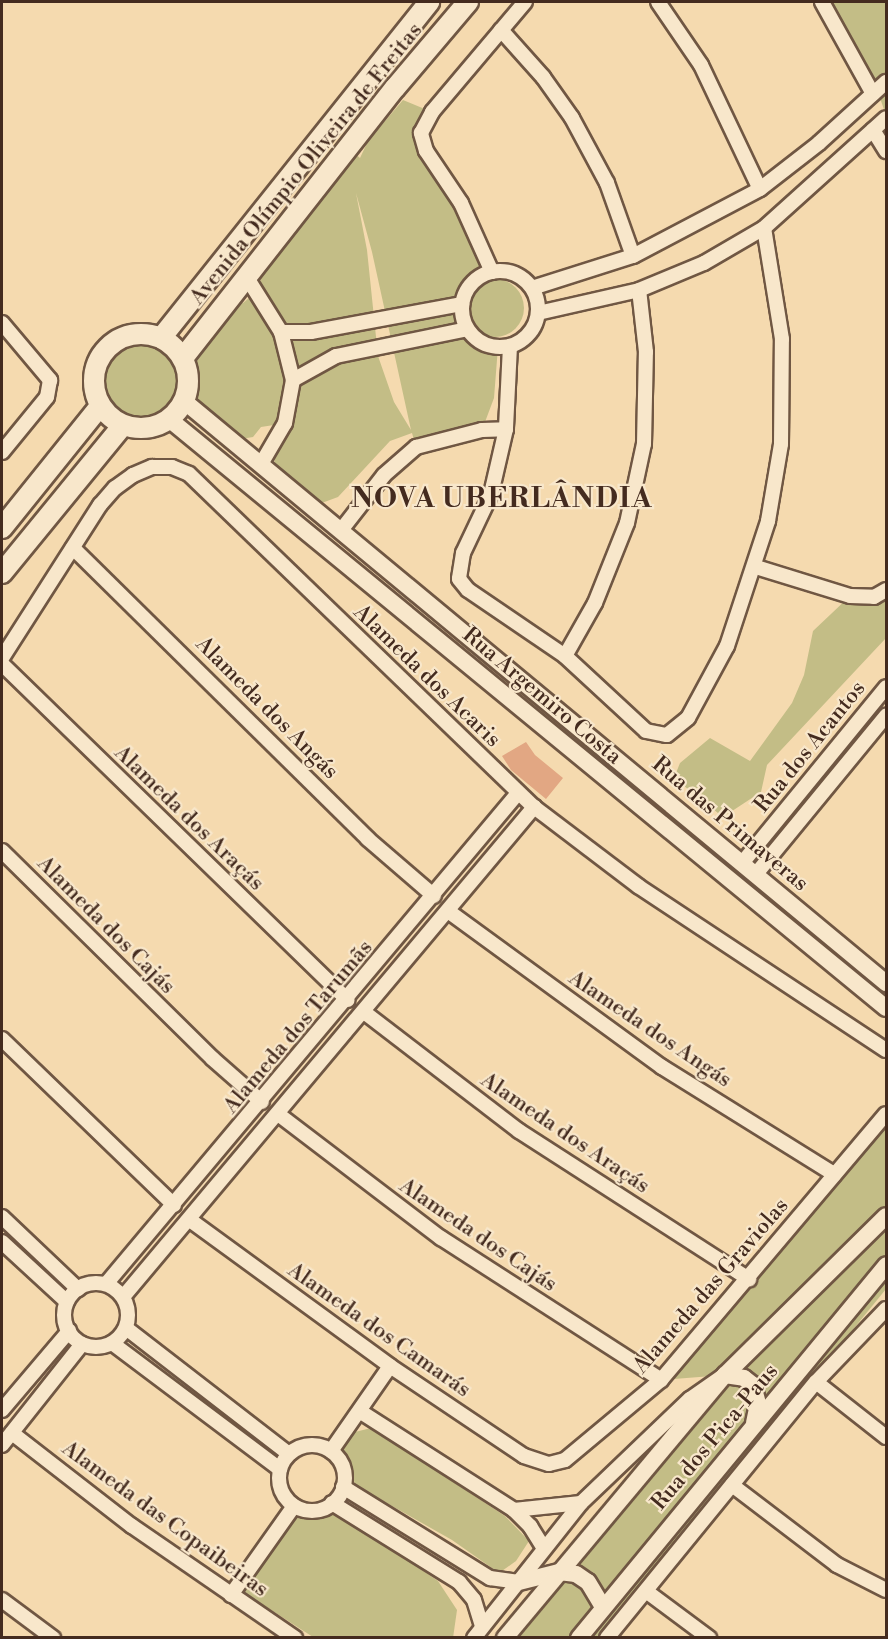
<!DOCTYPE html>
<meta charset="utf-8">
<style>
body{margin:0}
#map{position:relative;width:888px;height:1639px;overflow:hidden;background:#f5daaf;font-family:"Libre Bodoni",serif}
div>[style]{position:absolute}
.green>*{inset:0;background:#c3bd86}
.round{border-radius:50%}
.building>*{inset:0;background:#e2a783}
.roads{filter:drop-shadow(2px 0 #705743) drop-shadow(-2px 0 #705743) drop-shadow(0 2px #705743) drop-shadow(0 -2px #705743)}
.minor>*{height:14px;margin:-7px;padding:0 7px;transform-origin:7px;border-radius:7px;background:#f8e7cb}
.minor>.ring{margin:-7px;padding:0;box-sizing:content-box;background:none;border:14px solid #f8e7cb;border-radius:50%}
.tertiary>*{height:16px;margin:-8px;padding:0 8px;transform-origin:8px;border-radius:8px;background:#f8e7cb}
.secondary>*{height:20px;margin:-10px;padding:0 10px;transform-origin:10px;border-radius:10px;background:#f8e7cb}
.secondary>.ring{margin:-10px;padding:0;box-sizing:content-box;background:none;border:20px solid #f8e7cb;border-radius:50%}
span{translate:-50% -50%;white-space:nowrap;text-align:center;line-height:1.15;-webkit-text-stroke:4.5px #f8e7cb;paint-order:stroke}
.street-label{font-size:22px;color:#442b1f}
.district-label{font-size:28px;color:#442b1f;font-weight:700;letter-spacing:1.5px}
.frame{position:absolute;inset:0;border:3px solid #442b1f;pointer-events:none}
</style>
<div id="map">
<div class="green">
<i style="clip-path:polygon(832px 2px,886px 2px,886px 115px,871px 73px)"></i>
<i style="clip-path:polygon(evenodd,403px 100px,432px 112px,421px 133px,493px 275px,481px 276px,472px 283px,462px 304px,467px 329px,475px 338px,498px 347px,494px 398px,482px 430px,416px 447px,412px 433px,390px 441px,338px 497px,319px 504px,274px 467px,275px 455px,287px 423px,261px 427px,253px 437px,235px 440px,197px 399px,194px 359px,225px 307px,243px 303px,261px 288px,260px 268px,353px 152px,360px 158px,368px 141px,403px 100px,356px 193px,372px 252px,411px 430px,394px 402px,378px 356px,367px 250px,356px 193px)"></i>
<i class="round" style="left:466px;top:279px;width:58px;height:58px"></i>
<i class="round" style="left:100px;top:341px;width:80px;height:80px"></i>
<i style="clip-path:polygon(886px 590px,886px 638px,767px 765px,761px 792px,723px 817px,674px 778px,680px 763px,710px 738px,750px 761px,792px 703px,804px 675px,813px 631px,850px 596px)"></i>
<i style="clip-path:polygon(886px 1114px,886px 1265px,753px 1426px,757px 1393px,725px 1375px,661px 1380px)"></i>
<i style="clip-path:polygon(886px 1271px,886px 1289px,851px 1332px,598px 1637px,582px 1638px)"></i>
<i style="clip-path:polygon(740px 1382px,747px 1393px,749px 1422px,605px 1596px,571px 1568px,724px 1385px)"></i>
<i style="clip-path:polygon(371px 1428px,505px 1516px,529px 1541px,516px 1561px,499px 1573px,452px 1540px,355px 1485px,349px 1459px,341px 1450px,355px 1432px)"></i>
<i style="clip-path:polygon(331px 1513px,368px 1533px,438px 1581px,457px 1610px,453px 1638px,313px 1637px,243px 1592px,296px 1514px)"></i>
<i style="clip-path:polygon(562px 1580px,583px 1585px,597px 1608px,572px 1637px,517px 1638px)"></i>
</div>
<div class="building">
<i style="clip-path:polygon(526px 742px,535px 755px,563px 778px,546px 799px,511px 770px,502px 756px)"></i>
</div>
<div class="roads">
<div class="minor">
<i style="left:658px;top:2px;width:76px;rotate:55.7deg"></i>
<i style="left:701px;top:65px;width:137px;rotate:64.6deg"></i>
<i style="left:822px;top:2px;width:105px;rotate:61deg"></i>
<i style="left:501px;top:30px;width:63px;rotate:48.2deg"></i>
<i style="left:543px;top:77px;width:50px;rotate:54.7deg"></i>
<i style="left:572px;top:118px;width:74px;rotate:61.7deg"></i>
<i style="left:607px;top:183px;width:77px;rotate:70.4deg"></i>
<i style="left:873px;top:130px;width:25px;rotate:58deg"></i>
<i class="ring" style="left:462px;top:271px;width:62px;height:62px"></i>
<i style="left:492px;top:272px;width:76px;rotate:-114.2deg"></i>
<i style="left:461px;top:203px;width:63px;rotate:-123.9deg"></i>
<i style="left:426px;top:151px;width:19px;rotate:-106deg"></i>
<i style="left:421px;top:133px;width:24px;rotate:-62deg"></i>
<i style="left:432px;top:112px;width:144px;rotate:-49.8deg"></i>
<i style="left:246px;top:276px;width:66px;rotate:58deg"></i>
<i style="left:281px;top:332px;width:49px;rotate:76deg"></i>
<i style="left:293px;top:380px;width:44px;rotate:100.5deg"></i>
<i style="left:285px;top:423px;width:48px;rotate:120.3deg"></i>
<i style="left:532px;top:288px;width:106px;rotate:-17.6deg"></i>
<i style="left:633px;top:256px;width:144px;rotate:-27.8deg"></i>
<i style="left:760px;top:189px;width:75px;rotate:-37.9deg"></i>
<i style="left:819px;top:143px;width:91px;rotate:-42.3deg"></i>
<i style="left:538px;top:313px;width:104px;rotate:-12.8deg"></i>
<i style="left:639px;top:290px;width:70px;rotate:-22.6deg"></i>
<i style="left:704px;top:263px;width:69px;rotate:-30.3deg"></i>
<i style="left:764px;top:228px;width:164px;rotate:-42deg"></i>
<i style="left:2px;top:323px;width:75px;rotate:49.9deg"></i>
<i style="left:50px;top:380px;width:17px;rotate:100deg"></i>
<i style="left:47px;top:397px;width:71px;rotate:129.3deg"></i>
<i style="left:281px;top:332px;width:30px"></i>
<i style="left:311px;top:332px;width:154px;rotate:-10.5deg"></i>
<i style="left:510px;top:346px;width:83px;rotate:92.8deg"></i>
<i style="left:506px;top:429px;width:67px;rotate:103deg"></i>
<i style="left:491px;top:494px;width:65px;rotate:115.4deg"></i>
<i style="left:463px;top:553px;width:26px;rotate:99deg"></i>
<i style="left:459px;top:579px;width:14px;rotate:51deg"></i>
<i style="left:468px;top:590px;width:117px;rotate:34.2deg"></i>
<i style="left:565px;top:656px;width:110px;rotate:42.8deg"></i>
<i style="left:646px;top:731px;width:21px;rotate:11deg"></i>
<i style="left:667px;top:735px;width:27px;rotate:-39deg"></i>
<i style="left:688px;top:718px;width:82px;rotate:-61.6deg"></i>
<i style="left:727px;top:646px;width:132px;rotate:-71.8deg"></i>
<i style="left:768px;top:521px;width:78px;rotate:-80.4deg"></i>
<i style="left:781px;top:444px;width:105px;rotate:-89.5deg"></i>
<i style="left:782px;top:339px;width:112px;rotate:-99.2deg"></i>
<i style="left:293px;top:380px;width:49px;rotate:-29.2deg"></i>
<i style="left:336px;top:356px;width:134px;rotate:-11.6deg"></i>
<i style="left:342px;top:529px;width:68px;rotate:-52.1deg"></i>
<i style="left:384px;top:475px;width:43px;rotate:-41.2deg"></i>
<i style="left:416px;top:447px;width:68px;rotate:-14.4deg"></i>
<i style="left:482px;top:430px;width:24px;rotate:-2deg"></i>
<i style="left:73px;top:548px;width:414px;rotate:44.6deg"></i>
<i style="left:368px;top:839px;width:87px;rotate:40.8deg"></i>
<i style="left:756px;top:567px;width:98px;rotate:17.1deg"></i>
<i style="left:850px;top:596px;width:24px;rotate:2deg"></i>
<i style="left:874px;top:597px;width:14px;rotate:-30deg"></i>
<i style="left:565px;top:656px;width:61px;rotate:-60.5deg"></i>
<i style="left:595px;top:603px;width:86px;rotate:-68.2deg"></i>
<i style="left:627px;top:523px;width:81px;rotate:-77.9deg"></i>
<i style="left:644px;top:444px;width:92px;rotate:-88.8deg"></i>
<i style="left:646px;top:352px;width:62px;rotate:-96.4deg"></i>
<i style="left:2px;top:658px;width:182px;rotate:-57.4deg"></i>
<i style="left:100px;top:505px;width:23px;rotate:-49deg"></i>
<i style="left:115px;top:488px;width:22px;rotate:-36deg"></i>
<i style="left:133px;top:475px;width:21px;rotate:-23deg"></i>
<i style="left:152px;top:467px;width:20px"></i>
<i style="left:172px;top:467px;width:18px;rotate:22deg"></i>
<i style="left:189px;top:474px;width:479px;rotate:44deg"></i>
<i style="left:534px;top:807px;width:131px;rotate:37.2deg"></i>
<i style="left:638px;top:886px;width:297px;rotate:33.5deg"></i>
<i style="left:2px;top:664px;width:482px;rotate:44.2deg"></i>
<i style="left:2px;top:851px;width:296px;rotate:44.6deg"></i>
<i style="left:213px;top:1059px;width:65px;rotate:41.3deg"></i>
<i style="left:743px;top:862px;width:226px;rotate:-50.7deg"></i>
<i style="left:756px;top:874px;width:205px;rotate:-50.6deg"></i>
<i style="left:448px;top:911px;width:265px;rotate:36.1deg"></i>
<i style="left:662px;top:1067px;width:203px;rotate:31.9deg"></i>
<i style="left:364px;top:1012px;width:195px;rotate:37.5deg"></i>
<i style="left:519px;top:1131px;width:274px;rotate:32.8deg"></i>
<i style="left:2px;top:1039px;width:239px;rotate:44deg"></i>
<i style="left:278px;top:1114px;width:205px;rotate:37.3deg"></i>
<i style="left:441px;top:1238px;width:262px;rotate:32.8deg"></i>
<i style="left:2px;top:1217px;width:105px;rotate:43.5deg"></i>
<i style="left:190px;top:1220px;width:248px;rotate:36.1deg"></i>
<i style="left:390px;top:1366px;width:161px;rotate:33.9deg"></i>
<i style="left:524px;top:1456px;width:26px;rotate:18deg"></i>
<i style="left:549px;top:1464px;width:16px;rotate:-14deg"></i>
<i style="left:565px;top:1460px;width:125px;rotate:-39.8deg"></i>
<i style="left:661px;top:1380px;width:348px;rotate:-49.8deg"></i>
<i style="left:2px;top:1242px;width:88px;rotate:42.7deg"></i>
<i class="ring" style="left:64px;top:1283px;width:50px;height:50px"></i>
<i style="left:106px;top:1284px;width:641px;rotate:-50deg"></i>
<i style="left:123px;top:1297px;width:640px;rotate:-50.01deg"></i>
<i style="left:126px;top:1328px;width:206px;rotate:37.7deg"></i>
<i style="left:112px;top:1343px;width:210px;rotate:36.9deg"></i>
<i style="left:816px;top:1382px;width:89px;rotate:38.2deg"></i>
<i style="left:2px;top:1410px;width:104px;rotate:-49.7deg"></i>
<i style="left:361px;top:1412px;width:182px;rotate:32.6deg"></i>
<i style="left:514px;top:1510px;width:23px;rotate:45deg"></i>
<i style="left:530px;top:1526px;width:25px;rotate:58deg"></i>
<i style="left:12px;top:1433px;width:152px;rotate:37.8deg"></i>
<i style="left:132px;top:1526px;width:198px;rotate:34.5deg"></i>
<i style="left:2px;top:1445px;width:129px;rotate:-51.6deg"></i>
<i class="ring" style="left:279px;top:1445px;width:52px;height:52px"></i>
<i style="left:331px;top:1451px;width:103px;rotate:-55.2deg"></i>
<i style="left:732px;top:1485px;width:132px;rotate:37.3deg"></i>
<i style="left:837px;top:1565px;width:55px;rotate:27deg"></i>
<i style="left:343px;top:1487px;width:173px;rotate:31.8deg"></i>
<i style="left:490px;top:1578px;width:29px;rotate:8deg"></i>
<i style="left:332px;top:1503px;width:150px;rotate:31.9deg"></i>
<i style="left:459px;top:1582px;width:23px;rotate:50deg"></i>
<i style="left:474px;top:1600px;width:27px;rotate:73deg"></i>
<i style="left:514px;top:1510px;width:67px;rotate:-6deg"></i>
<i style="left:646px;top:1591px;width:79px;rotate:36.7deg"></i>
<i style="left:231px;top:1595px;width:109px;rotate:-54.7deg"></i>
<i style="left:2px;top:1600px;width:64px;rotate:36.7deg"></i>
<i style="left:474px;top:1638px;width:172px;rotate:-51.6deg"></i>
<i style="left:581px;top:1503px;width:151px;rotate:-43.7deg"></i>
<i style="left:690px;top:1399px;width:38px;rotate:-35deg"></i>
<i style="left:607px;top:1638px;width:330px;rotate:-50.8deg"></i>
<i style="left:816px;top:1382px;width:101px;rotate:-46.2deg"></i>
</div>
<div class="tertiary">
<i style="left:184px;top:401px;width:912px;rotate:39.66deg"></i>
<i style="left:169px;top:419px;width:928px;rotate:39.4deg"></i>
<i style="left:725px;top:1375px;width:19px;rotate:9deg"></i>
<i style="left:744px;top:1378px;width:11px;rotate:38deg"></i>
<i style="left:753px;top:1385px;width:20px;rotate:75deg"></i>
<i style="left:758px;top:1404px;width:19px;rotate:102deg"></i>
<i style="left:519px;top:1582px;width:41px;rotate:-14deg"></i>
<i style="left:559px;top:1572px;width:17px;rotate:7deg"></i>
<i style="left:576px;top:1574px;width:14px;rotate:34deg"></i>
<i style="left:588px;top:1582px;width:29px;rotate:59deg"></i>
<i style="left:505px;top:1638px;width:343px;rotate:-50.1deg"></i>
<i style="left:725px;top:1375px;width:226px;rotate:-44.6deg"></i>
<i style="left:579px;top:1638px;width:483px;rotate:-50.5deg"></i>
</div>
<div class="secondary">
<i class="ring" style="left:94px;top:334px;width:74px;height:74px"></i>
<i style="left:161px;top:338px;width:430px;rotate:-51.4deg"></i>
<i style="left:183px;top:358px;width:343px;rotate:-51.9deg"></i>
<i style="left:395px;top:88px;width:113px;rotate:-49.7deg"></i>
<i style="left:2px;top:528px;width:156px;rotate:-51.2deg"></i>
<i style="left:2px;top:573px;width:191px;rotate:-50.7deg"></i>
</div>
</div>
<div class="street-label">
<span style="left:306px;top:164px;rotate:-51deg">Avenida Olímpio Oliveira de Freitas</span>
<span style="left:427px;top:676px;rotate:44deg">Alameda dos Acaris</span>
<span style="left:542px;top:696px;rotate:40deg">Rua Argemiro Costa</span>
<span style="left:267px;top:708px;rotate:45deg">Alameda dos Angás</span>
<span style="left:810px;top:747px;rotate:-51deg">Rua dos Acantos</span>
<span style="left:189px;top:818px;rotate:44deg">Alameda dos Araçás</span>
<span style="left:730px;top:824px;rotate:40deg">Rua das Primaveras</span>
<span style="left:106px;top:925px;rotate:45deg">Alameda dos Cajás</span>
<span style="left:298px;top:1027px;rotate:-50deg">Alameda dos Tarumãs</span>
<span style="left:650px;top:1029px;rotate:34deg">Alameda dos Angás</span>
<span style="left:565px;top:1133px;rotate:34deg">Alameda dos Araçás</span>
<span style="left:478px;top:1235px;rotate:34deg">Alameda dos Cajás</span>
<span style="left:711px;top:1286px;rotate:-49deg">Alameda das Graviolas</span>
<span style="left:379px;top:1330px;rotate:35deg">Alameda dos Camarás</span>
<span style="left:715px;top:1437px;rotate:-50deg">Rua dos Pica-Paus</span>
<span style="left:165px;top:1519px;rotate:36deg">Alameda das Copaibeiras</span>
</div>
<div class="district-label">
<span style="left:502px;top:499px">NOVA UBERLÂNDIA</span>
</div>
<div class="frame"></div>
</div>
